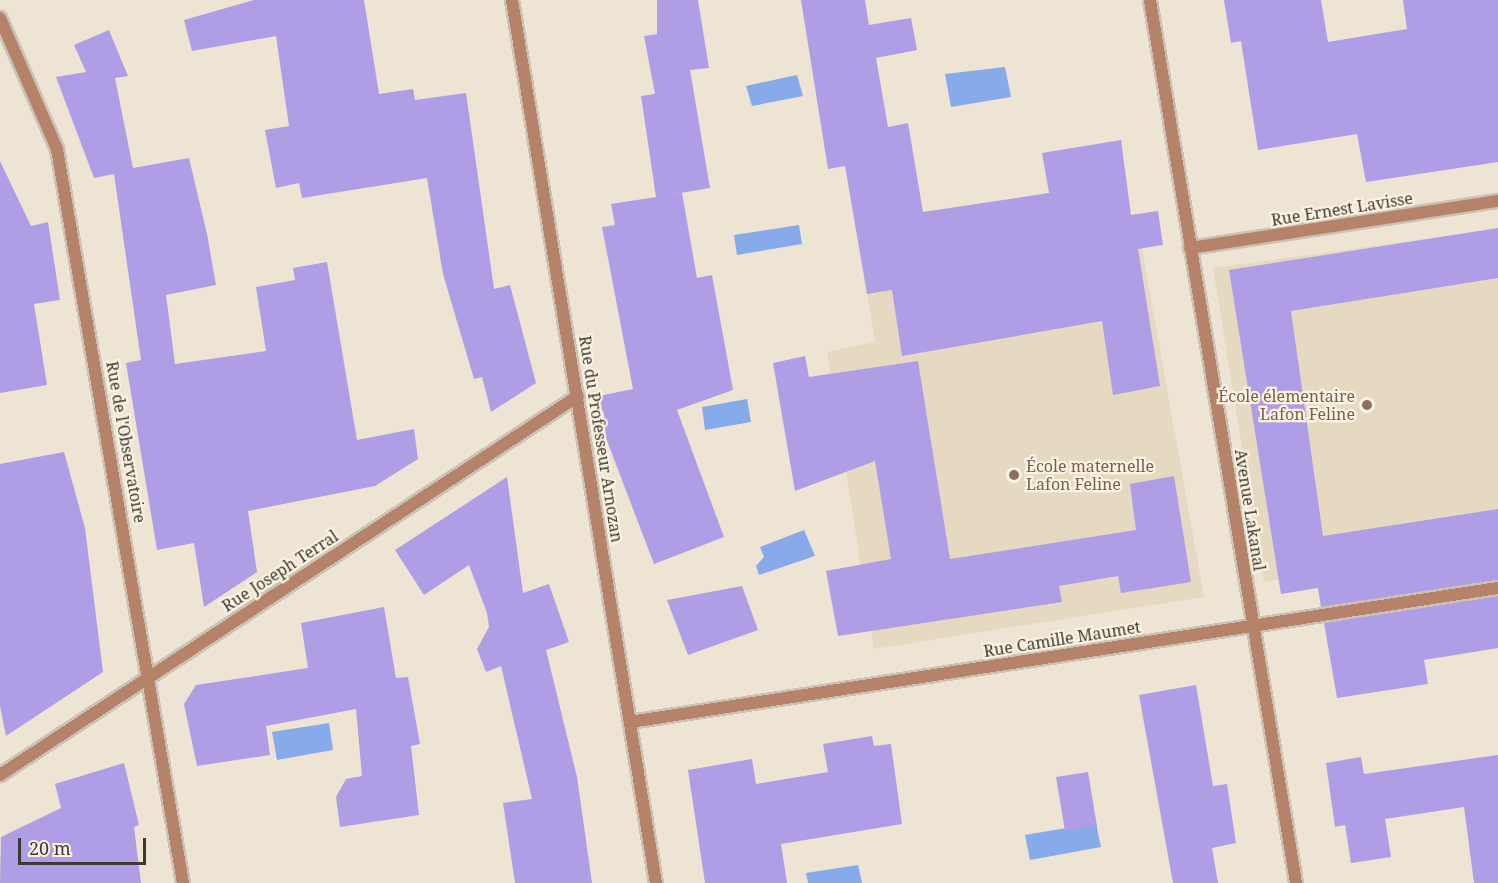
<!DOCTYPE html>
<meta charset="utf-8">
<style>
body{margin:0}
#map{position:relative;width:1498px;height:883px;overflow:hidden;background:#ede4d4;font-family:"Noto Serif",serif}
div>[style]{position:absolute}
.built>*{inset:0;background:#e5d9c2}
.water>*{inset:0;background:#86aaea}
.building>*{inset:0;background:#af9ee5}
.roads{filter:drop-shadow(2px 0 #cac2b4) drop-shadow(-2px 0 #cac2b4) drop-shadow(0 2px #cac2b4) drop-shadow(0 -2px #cac2b4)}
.minor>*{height:12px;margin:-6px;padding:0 6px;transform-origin:6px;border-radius:6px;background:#b6826a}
.dots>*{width:16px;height:16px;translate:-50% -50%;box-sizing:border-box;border:3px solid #fbf2e1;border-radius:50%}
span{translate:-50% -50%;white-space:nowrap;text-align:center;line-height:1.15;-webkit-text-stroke:4.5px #fbf2e1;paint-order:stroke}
.street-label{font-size:16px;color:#3c3832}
.education-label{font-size:16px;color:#785e54}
.right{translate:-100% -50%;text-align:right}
.left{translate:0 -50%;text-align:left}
.scale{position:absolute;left:18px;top:838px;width:128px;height:27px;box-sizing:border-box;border:3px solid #3c3832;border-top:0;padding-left:8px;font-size:18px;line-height:21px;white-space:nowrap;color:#3c3832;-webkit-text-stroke:4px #fbf2e1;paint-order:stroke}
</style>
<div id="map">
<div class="built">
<i style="clip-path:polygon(1498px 229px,1498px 543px,1264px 582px,1213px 268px)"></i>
<i style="clip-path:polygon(1139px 231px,1204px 597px,874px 649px,827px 352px,875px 342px,866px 286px)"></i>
</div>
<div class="water">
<i style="clip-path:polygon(1005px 67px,1011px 97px,951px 107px,945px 74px)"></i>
<i style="clip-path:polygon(797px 75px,803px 96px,752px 106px,746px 86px)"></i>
<i style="clip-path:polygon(799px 225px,802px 244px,737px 255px,734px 235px)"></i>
<i style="clip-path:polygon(747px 399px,751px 422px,705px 430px,702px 407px)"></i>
<i style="clip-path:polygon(804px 530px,815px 556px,759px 575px,756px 566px,764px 557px,760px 547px)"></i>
<i style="clip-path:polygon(329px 723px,333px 750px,277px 760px,272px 732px)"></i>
<i style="clip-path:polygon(1096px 823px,1101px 847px,1030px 860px,1025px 835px)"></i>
<i style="clip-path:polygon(858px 865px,862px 883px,808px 883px,806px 873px)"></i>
</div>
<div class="building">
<i style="clip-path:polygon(254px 0,364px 0,379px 94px,413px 89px,415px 100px,466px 93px,494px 289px,510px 285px,536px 383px,491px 412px,482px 377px,474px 379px,443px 274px,427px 178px,302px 198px,299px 183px,276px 188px,265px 130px,289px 126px,276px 36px,192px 51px,184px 20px)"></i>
<i style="clip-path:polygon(657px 0,698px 0,709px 68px,690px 70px,710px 188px,663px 196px,682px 193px,697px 278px,712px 275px,733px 390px,677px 410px,724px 537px,654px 564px,606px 438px,604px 413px,594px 397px,633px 389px,602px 227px,615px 225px,611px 204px,656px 197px,641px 96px,655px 94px,644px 36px,657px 34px)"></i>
<i style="clip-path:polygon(801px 0,865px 0,869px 25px,911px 18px,917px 50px,876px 58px,888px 127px,908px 123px,923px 212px,1049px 193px,1042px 153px,1121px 140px,1131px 215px,1158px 211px,1163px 245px,1138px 249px,1160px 386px,1113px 395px,1102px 321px,902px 356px,892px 290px,867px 294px,845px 166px,828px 169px)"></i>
<i style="clip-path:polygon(1224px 0,1321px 0,1328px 42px,1407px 29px,1403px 0,1498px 0,1498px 162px,1366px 182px,1357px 134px,1258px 150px,1241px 41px,1231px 43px)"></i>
<i style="clip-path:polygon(109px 30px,128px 76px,115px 78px,133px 168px,189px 158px,207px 234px,216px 285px,166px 295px,175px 364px,266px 351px,256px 287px,295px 280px,293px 268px,327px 262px,357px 440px,414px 429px,418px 459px,375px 486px,248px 511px,257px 572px,204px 607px,194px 543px,157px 550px,126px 363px,141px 360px,114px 174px,94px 178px,56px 77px,86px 72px,74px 45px)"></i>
<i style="clip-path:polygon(0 161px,31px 226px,48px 222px,60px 300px,34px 304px,47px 385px,0 393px)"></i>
<i style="clip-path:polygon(1498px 228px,1498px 278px,1291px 311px,1323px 536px,1498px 509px,1498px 580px,1321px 607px,1318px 588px,1281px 594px,1229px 270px)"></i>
<i style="clip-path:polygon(805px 356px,809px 377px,918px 361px,950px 559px,1136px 530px,1130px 484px,1174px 476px,1191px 582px,1121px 593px,1118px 576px,1059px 586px,1062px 602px,838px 636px,826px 571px,891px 559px,875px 461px,795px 491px,773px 363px)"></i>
<i style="clip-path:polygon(64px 452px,85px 528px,103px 672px,6px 736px,0 706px,0 464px)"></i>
<i style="clip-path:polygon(507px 477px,523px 593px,549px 584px,569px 642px,546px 650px,577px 777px,592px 883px,515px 883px,503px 803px,532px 799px,501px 666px,486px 672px,477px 649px,489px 627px,487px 613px,469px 565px,424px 595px,395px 550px)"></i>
<i style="clip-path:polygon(742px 586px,758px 630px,688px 655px,667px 600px)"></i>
<i style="clip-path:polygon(1498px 596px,1498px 648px,1424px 660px,1428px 684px,1337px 698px,1324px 623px)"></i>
<i style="clip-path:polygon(384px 607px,396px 678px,408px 677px,420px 744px,411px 746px,419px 815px,340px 827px,336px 797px,346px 779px,362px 776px,356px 709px,266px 726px,270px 755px,197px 766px,184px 704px,196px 685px,308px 668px,301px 623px)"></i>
<i style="clip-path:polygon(1196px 685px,1213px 786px,1227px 784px,1236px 843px,1212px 848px,1218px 883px,1173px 883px,1139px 695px)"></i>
<i style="clip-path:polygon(872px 736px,874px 746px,891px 744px,902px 824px,781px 844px,787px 883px,705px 883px,688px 770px,752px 759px,756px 784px,828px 772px,823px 744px)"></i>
<i style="clip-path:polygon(1498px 755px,1498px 883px,1474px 883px,1464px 807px,1385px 819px,1391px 857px,1351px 863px,1345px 825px,1335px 827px,1326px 763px,1361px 757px,1364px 774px)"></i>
<i style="clip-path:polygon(124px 763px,139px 825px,134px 827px,141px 883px,0 883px,1px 837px,61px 808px,55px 784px)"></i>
<i style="clip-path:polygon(1088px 772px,1097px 826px,1065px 831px,1056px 777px)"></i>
</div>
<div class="roads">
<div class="minor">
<i style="left:512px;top:0;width:895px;rotate:80.74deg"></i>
<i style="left:1150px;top:0;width:895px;rotate:80.61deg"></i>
<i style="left:0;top:18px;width:143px;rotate:66.5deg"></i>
<i style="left:57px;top:149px;width:745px;rotate:80.26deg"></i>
<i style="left:1190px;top:248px;width:312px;rotate:-8.7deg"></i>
<i style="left:630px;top:722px;width:878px;rotate:-8.78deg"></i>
<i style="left:0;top:775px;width:691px;rotate:-33.25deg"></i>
</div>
</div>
<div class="dots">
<i style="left:1367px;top:405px;background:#8d6e63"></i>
<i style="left:1014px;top:475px;background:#8d6e63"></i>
</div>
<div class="street-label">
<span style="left:1342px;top:209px;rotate:-9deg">Rue Ernest Lavisse</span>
<span style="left:601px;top:439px;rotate:81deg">Rue du Professeur Arnozan</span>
<span style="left:126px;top:442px;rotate:80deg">Rue de l'Observatoire</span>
<span style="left:1250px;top:510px;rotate:81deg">Avenue Lakanal</span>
<span style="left:280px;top:571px;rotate:-33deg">Rue Joseph Terral</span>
<span style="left:1062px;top:639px;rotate:-9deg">Rue Camille Maumet</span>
</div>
<div class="education-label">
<span class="right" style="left:1355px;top:405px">École élementaire<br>Lafon Feline</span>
<span class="left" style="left:1026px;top:475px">École maternelle<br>Lafon Feline</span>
</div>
<div class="scale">20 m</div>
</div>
